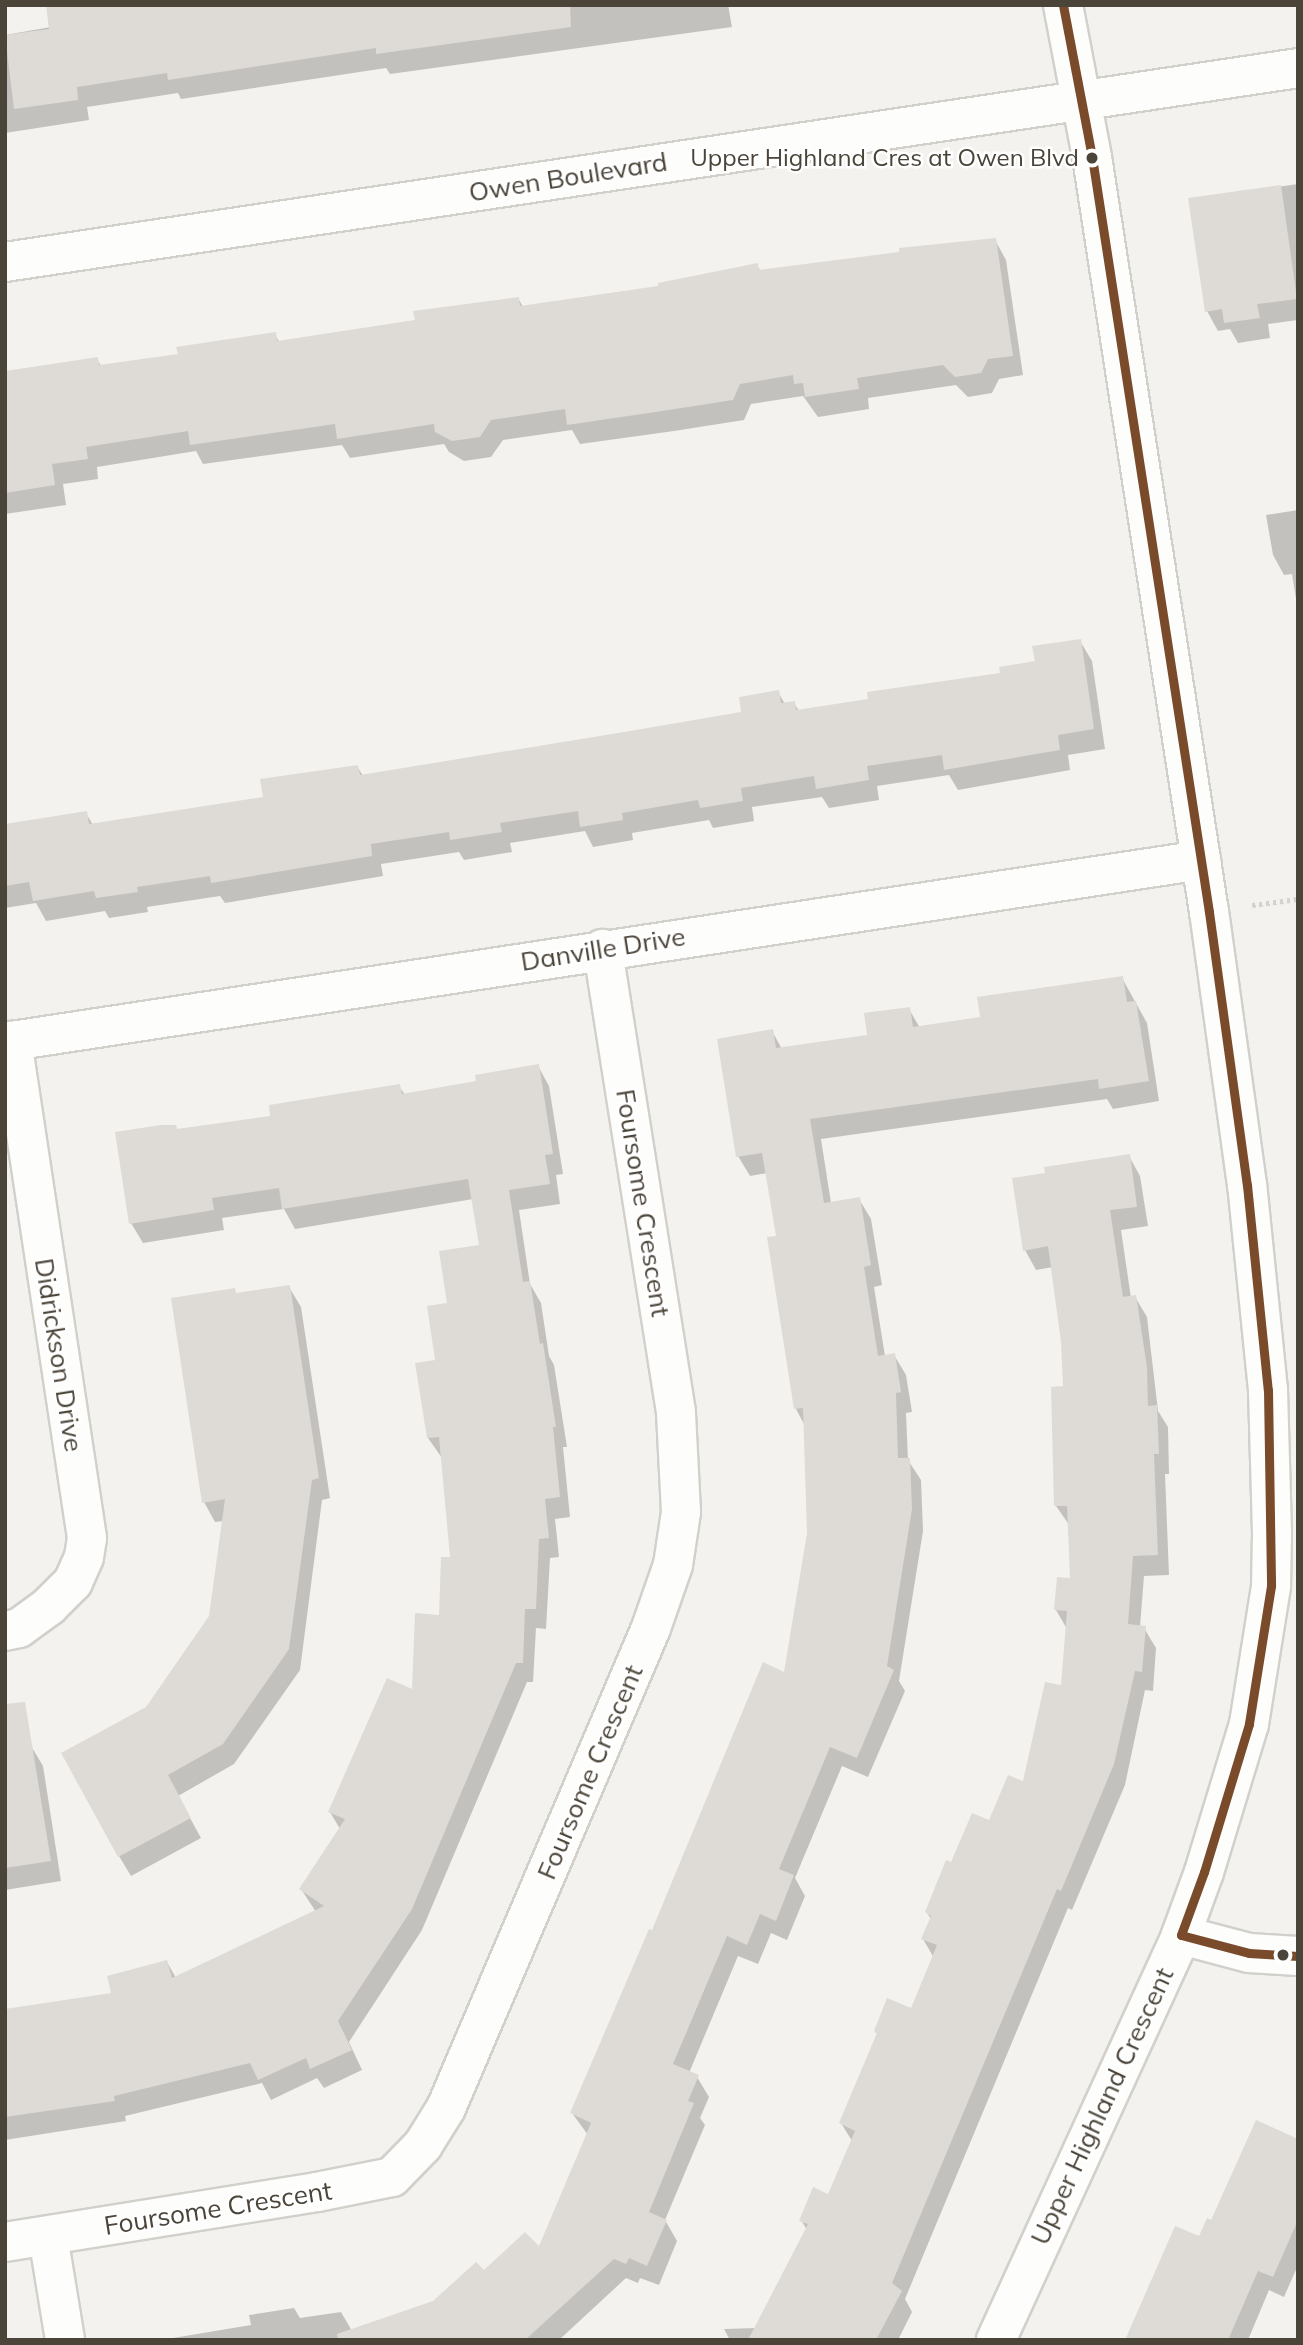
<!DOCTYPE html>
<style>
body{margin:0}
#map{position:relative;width:1303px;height:2345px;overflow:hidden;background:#f4f2ee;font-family:Mulish,sans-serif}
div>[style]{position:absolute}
.shadow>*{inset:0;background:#0003}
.building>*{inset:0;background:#dedbd6}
.path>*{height:4.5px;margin-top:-2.25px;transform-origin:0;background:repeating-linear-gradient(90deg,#d3d2cc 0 3.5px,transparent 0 7px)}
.roads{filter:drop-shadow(2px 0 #d2d0cb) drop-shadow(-2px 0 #d2d0cb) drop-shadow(0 2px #d2d0cb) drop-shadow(0 -2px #d2d0cb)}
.minor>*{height:38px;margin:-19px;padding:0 19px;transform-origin:19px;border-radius:19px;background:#fdfdfc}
.bus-1>*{height:9px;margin:-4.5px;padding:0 4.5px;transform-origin:4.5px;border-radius:4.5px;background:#7a4b2a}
.dots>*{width:19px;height:19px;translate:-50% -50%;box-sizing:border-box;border:4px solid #fff;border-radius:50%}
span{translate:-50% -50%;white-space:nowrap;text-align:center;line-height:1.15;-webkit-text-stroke:5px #fff;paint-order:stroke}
.bus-label{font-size:24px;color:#4b4439}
.right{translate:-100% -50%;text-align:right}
.street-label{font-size:26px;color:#4b4439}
.frame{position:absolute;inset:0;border:7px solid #4b4439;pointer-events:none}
</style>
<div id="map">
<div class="shadow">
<i style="clip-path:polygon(48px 5px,728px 5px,732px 27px,390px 74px,386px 68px,181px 99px,178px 93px,87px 107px,89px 120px,5px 133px,5px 35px,51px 27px)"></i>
<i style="clip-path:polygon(1298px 184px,1298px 320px,1268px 324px,1270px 338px,1238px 343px,1230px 329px,1218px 331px,1207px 311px,1190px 199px)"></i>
<i style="clip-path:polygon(995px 240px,1006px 260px,1023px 375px,999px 379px,992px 393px,968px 397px,956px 385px,868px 398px,869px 409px,818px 417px,803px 396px,751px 404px,744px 420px,674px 431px,580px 444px,572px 430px,503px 440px,491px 457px,464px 461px,449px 452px,444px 444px,350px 458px,342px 445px,203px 464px,196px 451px,97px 467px,98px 479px,63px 484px,66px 505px,5px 514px,5px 373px,97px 359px,101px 366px,180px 355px,275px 334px,279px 342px,417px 321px,518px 298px,523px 307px,660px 288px,757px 265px,761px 272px)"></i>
<i style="clip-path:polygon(1298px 510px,1298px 611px,1292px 574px,1284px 575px,1273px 555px,1266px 515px)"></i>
<i style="clip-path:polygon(1080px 641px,1092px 661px,1105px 749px,1068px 755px,1070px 770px,958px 790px,949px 775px,877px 786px,879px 800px,829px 808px,822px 797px,752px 807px,754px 821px,713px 828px,709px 820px,632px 833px,633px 840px,593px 847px,585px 831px,510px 843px,512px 852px,464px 860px,459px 852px,381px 864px,383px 876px,225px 903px,220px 896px,147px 907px,148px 912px,109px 918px,105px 911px,46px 921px,36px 903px,5px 908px,5px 825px,86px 813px,93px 825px,265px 798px,357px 766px,363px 776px,743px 713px,778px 692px,785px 704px,794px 703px,799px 711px,870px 700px,1002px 674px,1037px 663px)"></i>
<i style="clip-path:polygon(1122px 978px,1147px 1023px,1159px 1101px,1113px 1109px,1107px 1099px,821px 1139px,831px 1203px,859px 1199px,871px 1219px,882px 1285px,874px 1287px,885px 1356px,894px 1355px,906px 1375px,912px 1412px,906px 1413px,908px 1460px,921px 1480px,923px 1531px,899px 1681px,905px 1691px,868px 1777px,842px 1766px,795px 1878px,805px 1896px,787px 1940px,771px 1933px,758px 1964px,738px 1956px,689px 2073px,697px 2077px,709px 2097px,700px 2118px,705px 2125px,665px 2220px,677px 2241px,659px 2285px,640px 2278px,638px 2283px,626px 2278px,559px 2340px,161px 2340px,251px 2325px,249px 2315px,294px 2308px,300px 2318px,341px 2312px,352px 2331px,434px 2302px,484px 2273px,540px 2250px,588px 2135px,572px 2113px,653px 1932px,786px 1674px,809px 1533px,805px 1426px,796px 1409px,769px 1239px,778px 1238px,767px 1173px,750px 1176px,738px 1156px,772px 1031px,782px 1049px,868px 1037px,909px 1009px,920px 1028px,982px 1019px)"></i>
<i style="clip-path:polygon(538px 1066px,549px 1086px,563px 1174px,556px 1175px,560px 1204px,519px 1210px,530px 1284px,541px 1303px,549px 1356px,554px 1365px,567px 1447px,563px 1447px,570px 1517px,555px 1519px,559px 1557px,550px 1558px,546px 1629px,536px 1628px,533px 1682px,527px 1682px,422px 1930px,349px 2042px,362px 2070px,324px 2088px,317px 2078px,271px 2100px,262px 2083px,125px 2116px,126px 2121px,5px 2140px,5px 2011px,113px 1995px,167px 1962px,176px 1978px,316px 1912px,301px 1889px,340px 1829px,330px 1812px,414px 1692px,441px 1616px,452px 1559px,442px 1458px,428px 1438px,437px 1361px,449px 1304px,481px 1246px,473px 1199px,295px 1229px,284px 1209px,222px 1218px,224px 1230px,143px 1243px,131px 1223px,177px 1130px,272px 1117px,399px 1086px,405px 1095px,478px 1083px)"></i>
<i style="clip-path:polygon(1129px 1156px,1140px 1176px,1148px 1226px,1121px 1230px,1131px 1298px,1135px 1297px,1147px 1317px,1158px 1411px,1168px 1427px,1169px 1474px,1165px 1474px,1169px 1575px,1144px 1576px,1140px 1627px,1144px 1628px,1156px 1648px,1153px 1691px,1145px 1690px,1125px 1785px,1072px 1910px,1068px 1908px,905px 2299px,912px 2312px,898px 2340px,730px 2340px,724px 2329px,756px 2328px,807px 2230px,801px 2220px,829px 2196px,852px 2141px,841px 2123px,878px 2035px,875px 2031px,912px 2010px,934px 1958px,923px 1939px,931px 1920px,927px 1912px,952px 1865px,1024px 1784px,1063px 1688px,1067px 1629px,1056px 1610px,1072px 1580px,1070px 1526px,1056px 1506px,1064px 1388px,1063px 1342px,1053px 1267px,1036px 1270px,1025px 1250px)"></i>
<i style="clip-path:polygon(289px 1287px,301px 1307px,330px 1498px,322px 1500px,300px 1670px,234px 1764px,178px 1796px,201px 1838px,131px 1876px,119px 1856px,147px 1709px,211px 1617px,224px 1521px,215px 1522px,204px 1502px,237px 1295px)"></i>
<i style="clip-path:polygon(31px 1746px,43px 1766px,61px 1881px,5px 1890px,5px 1749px)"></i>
<i style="clip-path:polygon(1298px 2141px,1298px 2265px,1284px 2297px,1269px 2290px,1248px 2340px,1128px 2340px,1212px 2222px)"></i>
</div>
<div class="building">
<i style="clip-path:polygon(46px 5px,570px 5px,571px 27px,376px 54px,376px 48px,168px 80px,167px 73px,77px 87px,78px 100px,14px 109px,5px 35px,49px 29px)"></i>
<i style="clip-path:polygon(1281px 185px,1297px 299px,1257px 304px,1260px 318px,1224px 323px,1222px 309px,1205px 312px,1188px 198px)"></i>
<i style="clip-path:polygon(996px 238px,1013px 356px,988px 359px,981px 373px,955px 377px,943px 365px,857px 378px,859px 389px,805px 397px,803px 383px,794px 384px,793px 375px,740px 384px,733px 400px,662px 411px,567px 425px,565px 409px,491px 420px,480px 437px,452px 441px,435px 432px,434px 424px,337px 439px,335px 424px,190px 445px,188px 431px,86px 447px,88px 459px,52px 464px,55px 485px,5px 493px,5px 371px,98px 357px,99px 365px,178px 354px,176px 347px,276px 332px,277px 341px,415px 320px,413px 311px,519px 297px,520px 306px,658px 286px,658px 283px,758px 263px,759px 270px,899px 252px,899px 248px)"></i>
<i style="clip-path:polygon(1081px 639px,1094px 729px,1058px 735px,1060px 750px,944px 770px,942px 755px,867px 766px,869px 780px,816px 789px,814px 776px,741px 788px,743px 801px,700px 808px,698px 800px,622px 813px,623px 820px,580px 827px,578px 811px,500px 823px,502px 832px,450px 840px,449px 832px,371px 844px,372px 856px,211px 883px,210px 876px,137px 887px,138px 892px,96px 898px,94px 891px,33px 901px,29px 882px,5px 886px,5px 824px,87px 811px,89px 824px,263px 797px,260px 779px,358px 765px,360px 775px,624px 732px,741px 712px,739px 697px,779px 690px,781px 703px,795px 701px,796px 710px,868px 699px,867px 692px,1000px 673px,999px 667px,1035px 661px,1032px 646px)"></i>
<i style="clip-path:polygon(1123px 976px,1127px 1002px,1136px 1001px,1149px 1081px,1099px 1089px,1098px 1079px,810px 1119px,824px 1203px,860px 1197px,871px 1265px,864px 1267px,878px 1356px,895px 1353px,901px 1392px,896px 1393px,898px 1458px,910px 1458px,912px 1509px,887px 1666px,894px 1670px,857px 1758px,830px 1747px,779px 1869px,794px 1875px,776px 1921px,760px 1914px,747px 1945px,727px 1936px,673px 2064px,699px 2075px,688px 2101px,694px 2103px,649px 2212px,667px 2220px,647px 2266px,629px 2258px,626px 2264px,614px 2259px,525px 2340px,338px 2340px,337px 2334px,433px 2301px,476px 2262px,484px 2270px,525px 2232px,539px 2246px,591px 2123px,570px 2113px,649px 1929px,652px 1930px,763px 1662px,784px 1672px,807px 1533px,803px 1408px,794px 1409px,767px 1237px,776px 1236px,762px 1153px,736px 1157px,717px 1039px,773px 1029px,776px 1048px,867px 1035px,864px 1013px,910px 1007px,913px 1027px,980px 1017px,977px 997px)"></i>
<i style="clip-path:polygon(539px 1064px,553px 1154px,545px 1155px,550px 1184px,509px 1190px,523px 1282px,530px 1281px,540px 1344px,543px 1343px,556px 1427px,553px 1427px,560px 1497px,545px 1499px,549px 1538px,539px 1539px,536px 1609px,525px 1609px,523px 1663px,516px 1663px,412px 1909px,338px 2021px,352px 2050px,310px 2069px,306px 2058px,258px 2080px,250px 2063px,114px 2096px,115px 2101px,5px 2117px,5px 2009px,111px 1993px,107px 1976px,167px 1960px,172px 1978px,324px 1906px,299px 1889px,345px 1819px,328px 1812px,387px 1678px,412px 1689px,415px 1613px,439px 1615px,441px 1557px,450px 1557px,439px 1437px,427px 1438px,415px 1363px,435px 1360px,427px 1306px,447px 1303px,439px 1251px,479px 1245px,468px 1179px,282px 1209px,279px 1188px,212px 1198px,214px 1210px,129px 1224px,115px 1132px,161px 1125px,176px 1125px,177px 1129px,270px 1116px,269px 1105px,400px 1084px,402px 1094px,476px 1081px,475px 1075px)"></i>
<i style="clip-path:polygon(1130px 1154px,1137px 1207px,1110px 1210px,1123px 1297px,1136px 1295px,1147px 1367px,1148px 1406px,1157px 1405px,1159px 1454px,1154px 1454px,1158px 1555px,1133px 1556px,1128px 1624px,1146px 1626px,1142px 1672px,1135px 1671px,1114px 1764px,1061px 1891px,1057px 1889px,892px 2283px,902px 2291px,876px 2340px,748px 2340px,808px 2224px,799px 2221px,813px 2187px,828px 2194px,855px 2131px,839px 2123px,877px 2033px,874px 2031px,887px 1998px,911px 2008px,937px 1945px,921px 1939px,931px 1916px,925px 1912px,946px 1860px,951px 1862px,972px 1813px,989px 1820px,1008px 1775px,1023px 1781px,1045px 1682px,1061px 1685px,1067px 1611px,1054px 1610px,1057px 1577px,1070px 1578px,1067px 1506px,1054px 1506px,1051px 1387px,1063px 1386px,1061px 1342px,1048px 1246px,1023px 1251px,1012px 1178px,1045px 1173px,1044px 1167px)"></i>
<i style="clip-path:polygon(290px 1285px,319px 1478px,312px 1480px,289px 1649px,223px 1744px,168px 1775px,191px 1818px,118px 1857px,61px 1753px,146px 1707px,209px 1616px,225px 1499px,202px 1503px,171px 1298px,235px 1288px,236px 1293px)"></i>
<i style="clip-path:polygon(25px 1702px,51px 1861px,5px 1868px,5px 1704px)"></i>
<i style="clip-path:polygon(1256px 2120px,1298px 2139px,1298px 2220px,1273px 2277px,1258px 2271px,1228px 2340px,1125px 2340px,1175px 2226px,1199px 2236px,1207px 2218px,1211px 2220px)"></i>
</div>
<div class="path">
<i style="left:1252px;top:905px;width:46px;rotate:-7.4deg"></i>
</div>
<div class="roads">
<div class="minor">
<i style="left:5px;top:262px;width:1307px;rotate:-8.53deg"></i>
<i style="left:5px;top:1042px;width:1210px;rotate:-8.65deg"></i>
<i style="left:5px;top:1631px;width:14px;rotate:-12deg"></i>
<i style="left:19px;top:1628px;width:37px;rotate:-36deg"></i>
<i style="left:49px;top:1606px;width:34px;rotate:-45deg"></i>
<i style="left:73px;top:1582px;width:27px;rotate:-66deg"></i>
<i style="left:84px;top:1557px;width:19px;rotate:-81deg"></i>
<i style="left:87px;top:1538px;width:503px;rotate:-98.58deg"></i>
<i style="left:1181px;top:1935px;width:70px;rotate:14.8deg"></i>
<i style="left:1249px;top:1953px;width:49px;rotate:3.5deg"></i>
<i style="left:48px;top:2236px;width:105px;rotate:80.7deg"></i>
<i style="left:5px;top:2242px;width:316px;rotate:-9.1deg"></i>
<i style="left:317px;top:2192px;width:76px;rotate:-11.3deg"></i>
<i style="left:392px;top:2177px;width:45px;rotate:-45.9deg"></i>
<i style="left:423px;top:2145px;width:44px;rotate:-58.1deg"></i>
<i style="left:446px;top:2108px;width:522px;rotate:-66.87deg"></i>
<i style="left:651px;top:1628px;width:67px;rotate:-70.8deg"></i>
<i style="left:673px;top:1565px;width:54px;rotate:-81.4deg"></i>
<i style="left:681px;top:1512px;width:100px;rotate:-92.9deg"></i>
<i style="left:676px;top:1412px;width:469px;rotate:-99deg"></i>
<i style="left:996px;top:2340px;width:445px;rotate:-65.4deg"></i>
<i style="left:1181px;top:1935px;width:67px;rotate:-69.9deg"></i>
<i style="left:1204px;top:1872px;width:155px;rotate:-73.1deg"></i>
<i style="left:1249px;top:1724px;width:140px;rotate:-80.9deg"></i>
<i style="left:1271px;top:1586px;width:53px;rotate:-88.9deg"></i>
<i style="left:1272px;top:1533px;width:143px;rotate:-91.6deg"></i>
<i style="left:1268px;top:1390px;width:206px;rotate:-95.8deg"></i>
<i style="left:1247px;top:1185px;width:276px;rotate:-97.9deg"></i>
<i style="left:1209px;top:912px;width:764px;rotate:-98.81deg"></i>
<i style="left:1092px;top:157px;width:155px;rotate:-100.8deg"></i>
</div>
</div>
<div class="bus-1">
<i style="left:1063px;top:5px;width:155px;rotate:79.2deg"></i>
<i style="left:1092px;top:157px;width:764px;rotate:81.19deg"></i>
<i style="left:1209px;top:912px;width:276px;rotate:82.1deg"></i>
<i style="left:1247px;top:1185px;width:206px;rotate:84.2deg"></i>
<i style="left:1268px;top:1390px;width:196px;rotate:89.1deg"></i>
<i style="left:1271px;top:1586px;width:140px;rotate:99.1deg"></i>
<i style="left:1249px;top:1724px;width:155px;rotate:106.9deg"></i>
<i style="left:1204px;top:1872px;width:67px;rotate:110.1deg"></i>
<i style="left:1181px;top:1935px;width:70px;rotate:14.8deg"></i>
<i style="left:1249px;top:1953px;width:49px;rotate:3.5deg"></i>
</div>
<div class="dots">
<i style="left:1092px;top:158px;background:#4b4439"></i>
<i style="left:1283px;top:1955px;background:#4b4439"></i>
</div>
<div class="bus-label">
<span class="right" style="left:1079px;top:158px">Upper Highland Cres at Owen Blvd</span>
</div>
<div class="street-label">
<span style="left:568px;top:177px;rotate:-9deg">Owen Boulevard</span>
<span style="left:603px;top:949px;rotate:-9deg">Danville Drive</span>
<span style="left:643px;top:1203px;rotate:81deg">Foursome Crescent</span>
<span style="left:59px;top:1355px;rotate:81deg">Didrickson Drive</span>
<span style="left:590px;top:1772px;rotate:-67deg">Foursome Crescent</span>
<span style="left:1102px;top:2106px;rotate:-65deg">Upper Highland Crescent</span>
<span style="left:218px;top:2208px;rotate:-9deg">Foursome Crescent</span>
</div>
<div class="frame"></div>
</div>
